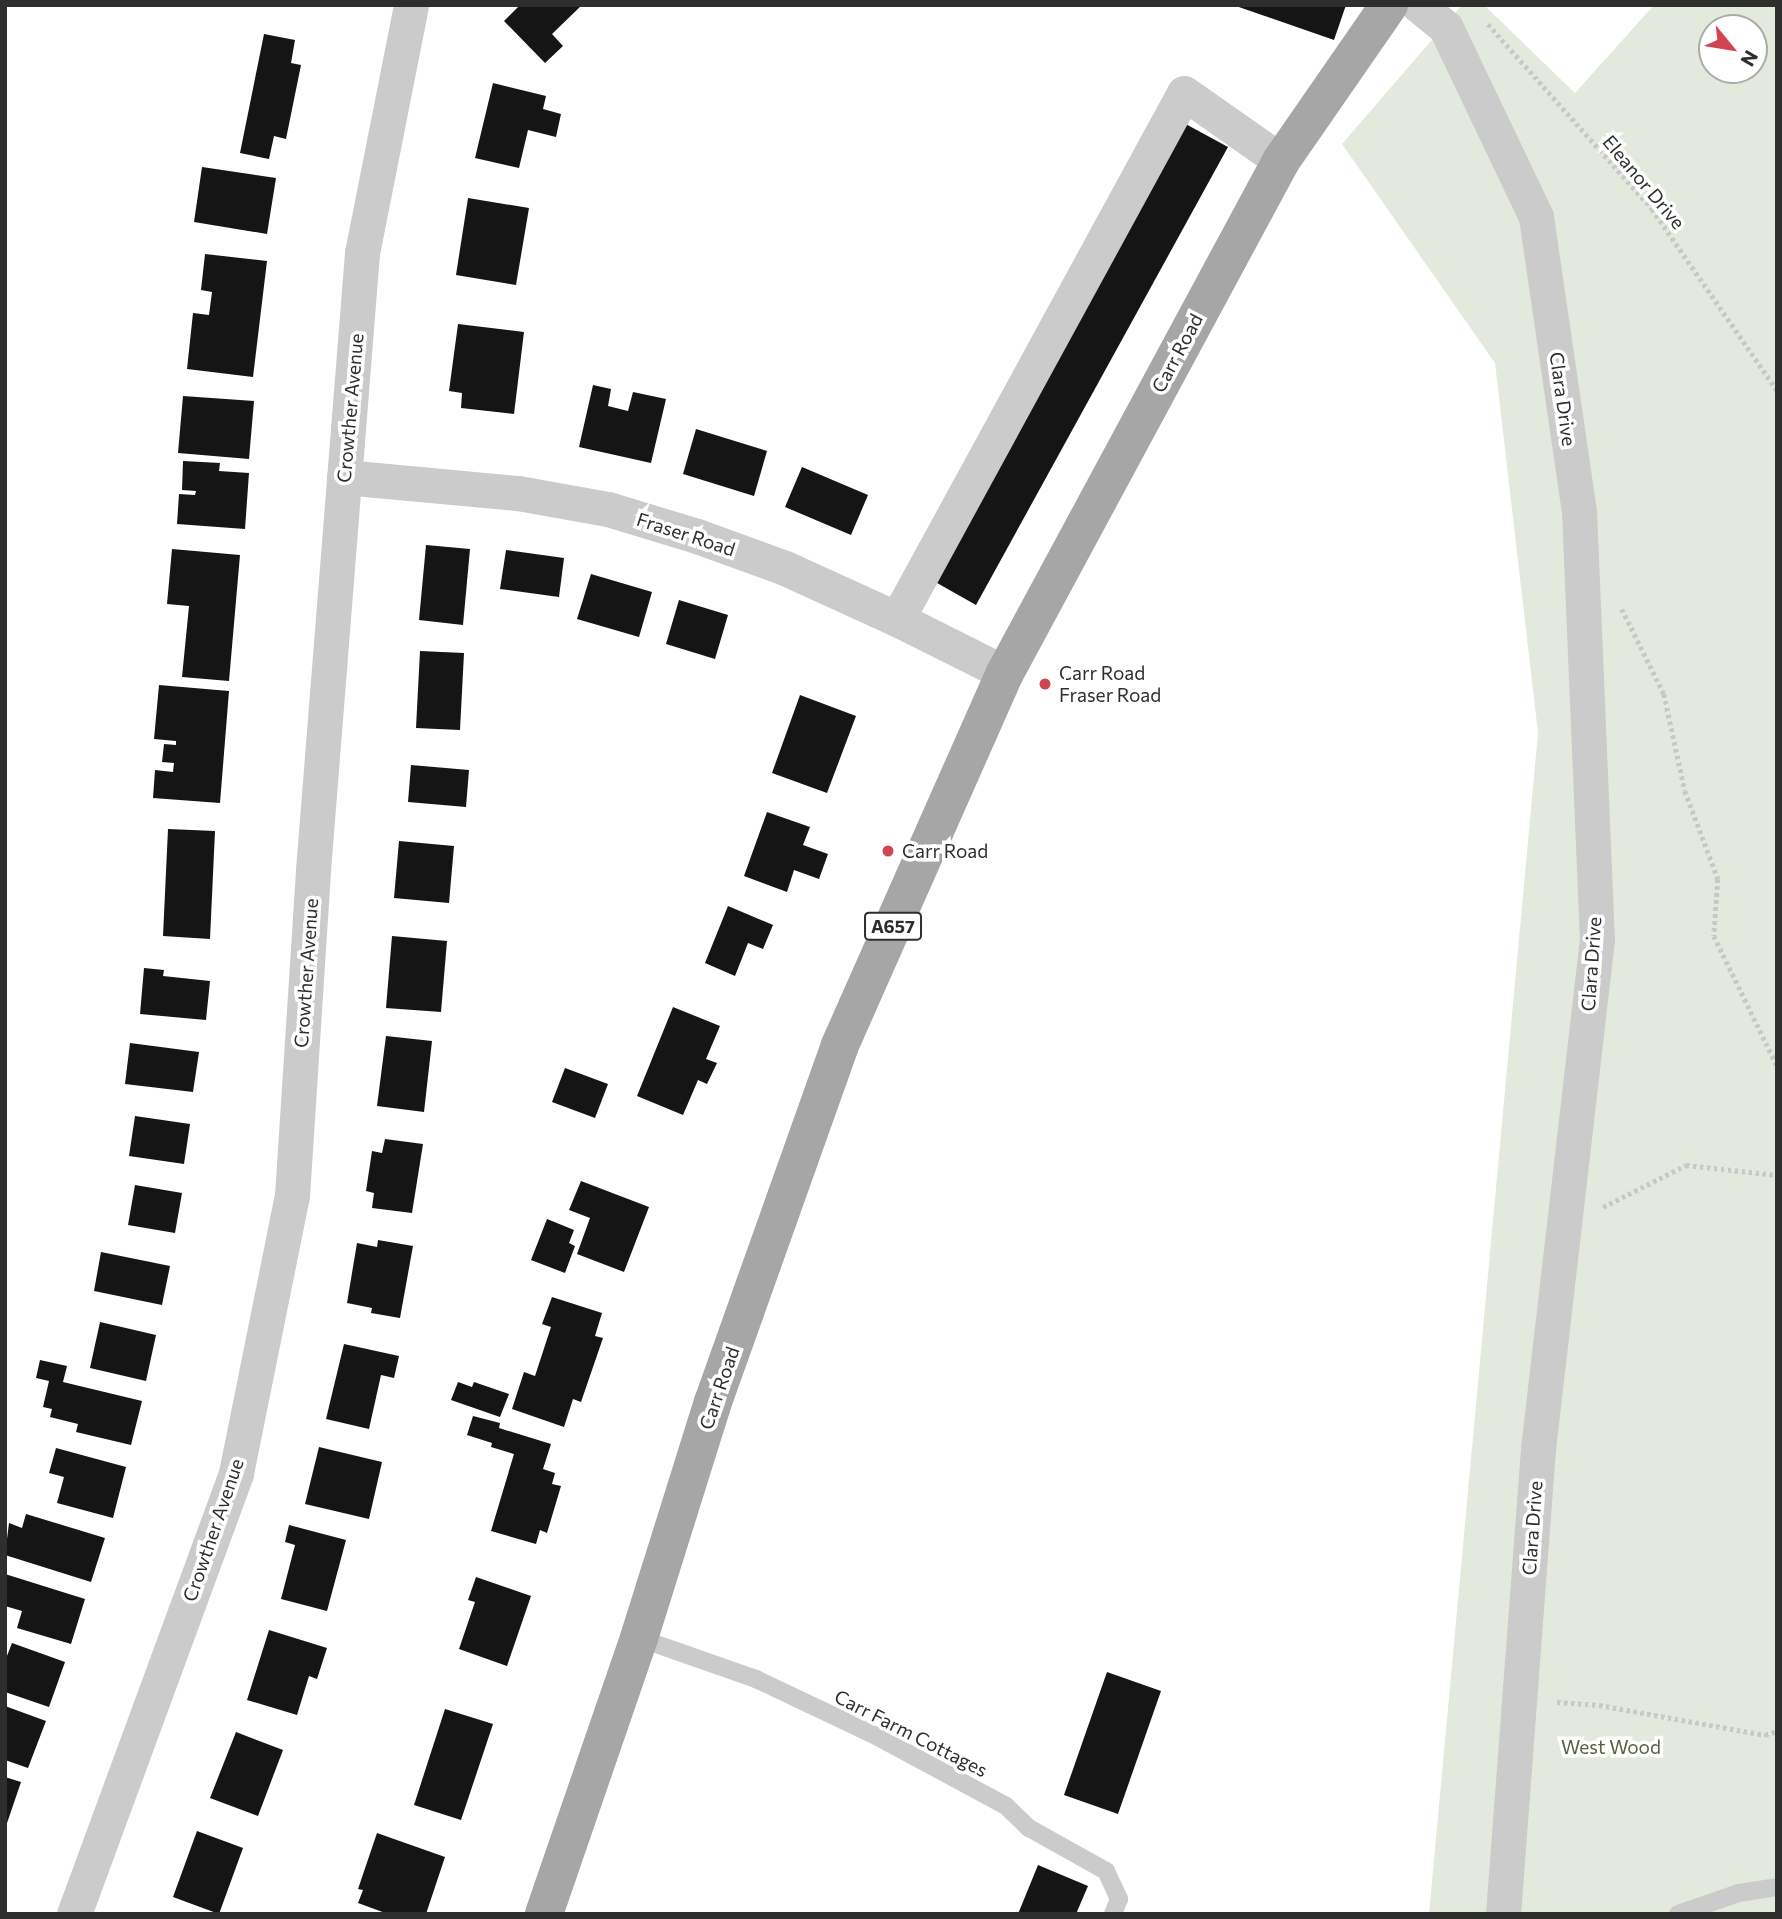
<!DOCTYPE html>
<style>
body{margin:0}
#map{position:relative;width:1782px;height:1919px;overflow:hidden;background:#fff;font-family:Commissioner,sans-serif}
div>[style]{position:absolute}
.green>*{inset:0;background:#e4e9dd}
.building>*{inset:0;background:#151515}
.path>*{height:4.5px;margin-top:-2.25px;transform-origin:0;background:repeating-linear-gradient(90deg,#c8c8c8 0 3.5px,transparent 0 7px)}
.lane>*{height:18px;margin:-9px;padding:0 9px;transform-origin:9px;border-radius:9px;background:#cbcbcb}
.street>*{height:35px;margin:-17.5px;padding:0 17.5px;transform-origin:17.5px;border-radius:17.5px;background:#cbcbcb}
.primary>*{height:38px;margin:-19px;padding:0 19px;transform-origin:19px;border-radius:19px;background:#a6a6a6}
.dots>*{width:19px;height:19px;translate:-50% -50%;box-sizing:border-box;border:4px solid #fff;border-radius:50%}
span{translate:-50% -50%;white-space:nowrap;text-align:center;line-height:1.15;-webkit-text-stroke:7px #fff;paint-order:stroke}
.shield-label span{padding:2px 5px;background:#fff;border:2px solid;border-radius:5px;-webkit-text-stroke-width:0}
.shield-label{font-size:18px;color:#2e2e2e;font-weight:700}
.street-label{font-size:19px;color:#2e2e2e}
.poi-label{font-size:19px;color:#2e2e2e}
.left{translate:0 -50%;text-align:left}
.park-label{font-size:19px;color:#536440}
.frame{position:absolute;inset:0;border:7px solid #2e2e2e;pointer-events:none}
.north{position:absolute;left:1698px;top:14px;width:70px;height:70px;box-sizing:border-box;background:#fff;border:2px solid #ababab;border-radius:50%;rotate:120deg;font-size:19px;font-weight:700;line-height:28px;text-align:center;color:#2e2e2e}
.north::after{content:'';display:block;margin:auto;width:24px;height:32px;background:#d04454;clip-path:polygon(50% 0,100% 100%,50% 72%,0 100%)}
</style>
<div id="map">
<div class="green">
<i style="clip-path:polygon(evenodd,1462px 5px,1484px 5px,1575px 93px,1654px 5px,1777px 5px,1777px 1914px,1429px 1914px,1538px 733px,1495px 363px,1342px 144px,1462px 5px,1712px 28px,1754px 28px,1754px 70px,1712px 70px,1712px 28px)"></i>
</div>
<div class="building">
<i style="clip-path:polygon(520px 5px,582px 5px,552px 34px,563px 46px,545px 63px,504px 21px)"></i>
<i style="clip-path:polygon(1233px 5px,1346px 5px,1334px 40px)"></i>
<i style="clip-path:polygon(264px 34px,295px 40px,291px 63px,301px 65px,286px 139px,274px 136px,269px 159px,240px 153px)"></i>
<i style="clip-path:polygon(493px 83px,546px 96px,543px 109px,561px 114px,556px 137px,528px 130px,519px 168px,475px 158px)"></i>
<i style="clip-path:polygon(1182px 122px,1228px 147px,976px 605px,930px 579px)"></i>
<i style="clip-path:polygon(202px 167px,276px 178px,267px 234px,194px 222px)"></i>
<i style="clip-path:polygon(468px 198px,529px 208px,516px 285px,456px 275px)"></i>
<i style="clip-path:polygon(205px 254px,267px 261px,253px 377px,187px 369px,193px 313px,209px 315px,212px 292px,201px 290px)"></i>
<i style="clip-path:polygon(458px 324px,524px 332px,514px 414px,461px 408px,462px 393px,449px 391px)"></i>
<i style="clip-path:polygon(593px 385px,611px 389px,608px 406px,628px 411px,633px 392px,666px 399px,651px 463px,579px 447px)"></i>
<i style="clip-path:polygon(183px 396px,254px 401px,249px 459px,178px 453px)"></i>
<i style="clip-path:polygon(696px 429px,767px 451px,754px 496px,683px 474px)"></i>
<i style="clip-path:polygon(183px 461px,220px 463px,219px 471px,249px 473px,245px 529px,177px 524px,179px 494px,195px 495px,196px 491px,182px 490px)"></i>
<i style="clip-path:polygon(802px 467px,868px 495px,851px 535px,785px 507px)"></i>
<i style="clip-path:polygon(426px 545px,470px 549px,463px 625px,419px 620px)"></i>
<i style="clip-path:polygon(172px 549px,240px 555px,229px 681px,182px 677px,189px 606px,167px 604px)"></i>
<i style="clip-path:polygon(506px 550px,564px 558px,559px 597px,500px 589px)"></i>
<i style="clip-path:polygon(591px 574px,652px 592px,639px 637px,577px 619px)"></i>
<i style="clip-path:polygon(679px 600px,728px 615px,715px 659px,666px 644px)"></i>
<i style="clip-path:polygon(420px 651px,464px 653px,460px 730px,416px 728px)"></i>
<i style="clip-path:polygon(159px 685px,229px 691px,220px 803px,153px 798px,155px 770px,173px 772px,174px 763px,162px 762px,164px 744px,176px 745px,176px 741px,154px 739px)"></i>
<i style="clip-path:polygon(800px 695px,856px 716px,827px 793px,772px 773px)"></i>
<i style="clip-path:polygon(411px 765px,469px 770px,466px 807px,408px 802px)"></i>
<i style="clip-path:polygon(767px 812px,810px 827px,803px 845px,828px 854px,819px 879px,794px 870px,787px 892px,744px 876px)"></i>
<i style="clip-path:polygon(168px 829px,215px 831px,210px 939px,163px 936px)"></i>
<i style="clip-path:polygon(399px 841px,454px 846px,449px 903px,394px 898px)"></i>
<i style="clip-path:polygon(728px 906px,773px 925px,763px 949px,748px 943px,735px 976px,705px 963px)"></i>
<i style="clip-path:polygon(392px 936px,447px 941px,441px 1012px,386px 1008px)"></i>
<i style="clip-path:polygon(144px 968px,164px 970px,163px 976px,210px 981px,206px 1020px,140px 1014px)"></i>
<i style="clip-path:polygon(673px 1007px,720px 1026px,706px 1059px,717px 1063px,707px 1084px,698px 1080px,683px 1115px,637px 1096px)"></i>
<i style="clip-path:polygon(386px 1036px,432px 1041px,424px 1112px,377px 1106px)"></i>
<i style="clip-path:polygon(130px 1043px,199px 1052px,193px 1092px,125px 1084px)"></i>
<i style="clip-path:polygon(565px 1068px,608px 1084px,595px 1118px,552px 1102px)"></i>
<i style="clip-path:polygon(135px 1116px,190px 1124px,184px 1164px,129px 1156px)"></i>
<i style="clip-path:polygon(385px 1139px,423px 1144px,412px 1213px,372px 1208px,374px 1193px,366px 1191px,372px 1151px,382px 1153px)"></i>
<i style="clip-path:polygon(581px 1181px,649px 1207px,624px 1272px,577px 1254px,590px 1218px,569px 1210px)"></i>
<i style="clip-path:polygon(135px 1185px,182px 1193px,175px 1233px,128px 1225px)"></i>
<i style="clip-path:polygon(547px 1219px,574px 1230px,569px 1243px,575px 1246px,565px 1273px,531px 1260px)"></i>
<i style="clip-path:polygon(378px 1240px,413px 1246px,400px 1318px,371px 1313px,372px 1308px,347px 1303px,357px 1243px,377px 1247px)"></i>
<i style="clip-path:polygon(101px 1252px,170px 1266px,162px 1305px,94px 1291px)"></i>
<i style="clip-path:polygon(552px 1297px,602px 1313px,595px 1336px,603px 1338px,581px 1402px,573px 1399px,564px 1427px,512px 1409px,524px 1372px,535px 1376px,551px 1327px,542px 1324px)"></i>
<i style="clip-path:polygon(100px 1322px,156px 1335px,146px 1381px,90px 1368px)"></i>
<i style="clip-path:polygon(344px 1344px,399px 1356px,394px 1378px,381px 1375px,369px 1429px,326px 1419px)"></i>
<i style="clip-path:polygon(40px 1360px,67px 1366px,63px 1382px,142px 1401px,131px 1445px,76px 1432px,78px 1424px,50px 1417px,52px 1409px,43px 1407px,49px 1381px,36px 1378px)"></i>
<i style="clip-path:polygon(458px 1382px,472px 1387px,474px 1382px,509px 1394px,500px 1417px,451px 1400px)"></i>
<i style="clip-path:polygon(473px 1416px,500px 1423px,499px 1428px,551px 1444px,543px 1469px,555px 1473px,552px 1484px,561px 1486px,547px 1533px,540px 1530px,536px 1544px,491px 1531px,514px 1454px,491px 1447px,492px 1443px,467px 1435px)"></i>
<i style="clip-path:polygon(319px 1447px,382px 1462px,369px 1519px,305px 1504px)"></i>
<i style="clip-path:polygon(56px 1448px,126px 1467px,113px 1518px,57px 1503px,64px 1477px,49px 1473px)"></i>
<i style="clip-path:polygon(26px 1514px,105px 1538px,91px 1582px,5px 1555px,9px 1523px,22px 1528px)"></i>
<i style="clip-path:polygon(289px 1525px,346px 1540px,327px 1611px,281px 1599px,295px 1545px,285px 1542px)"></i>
<i style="clip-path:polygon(5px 1574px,85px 1599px,71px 1644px,17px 1628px,22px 1611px,5px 1606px)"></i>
<i style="clip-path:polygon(476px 1577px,531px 1596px,507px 1666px,459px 1649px,475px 1602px,468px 1600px)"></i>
<i style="clip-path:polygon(269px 1630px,327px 1648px,317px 1679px,309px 1676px,297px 1715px,247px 1700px)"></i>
<i style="clip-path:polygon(12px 1643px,65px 1662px,49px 1707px,5px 1692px,5px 1661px)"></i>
<i style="clip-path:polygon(1107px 1672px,1161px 1691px,1118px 1814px,1064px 1795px)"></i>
<i style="clip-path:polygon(5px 1706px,46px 1721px,28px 1768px,5px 1760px)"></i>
<i style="clip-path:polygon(445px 1709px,493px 1724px,461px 1820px,414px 1805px)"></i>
<i style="clip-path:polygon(236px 1732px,283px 1750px,258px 1816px,210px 1798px)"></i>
<i style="clip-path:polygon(5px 1777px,21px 1782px,6px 1826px,5px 1826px)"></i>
<i style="clip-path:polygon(197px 1831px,243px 1848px,219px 1914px,173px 1897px)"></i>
<i style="clip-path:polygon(377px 1833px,445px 1857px,426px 1914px,388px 1914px,358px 1903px,363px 1890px,358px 1889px)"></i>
<i style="clip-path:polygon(1038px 1865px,1088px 1886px,1076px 1914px,1018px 1914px)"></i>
</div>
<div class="path">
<i style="left:1488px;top:24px;width:247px;rotate:48.4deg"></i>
<i style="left:1652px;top:209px;width:220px;rotate:55.4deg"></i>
<i style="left:1622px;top:609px;width:95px;rotate:63.7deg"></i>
<i style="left:1664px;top:694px;width:99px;rotate:77.8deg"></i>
<i style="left:1685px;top:791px;width:94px;rotate:69.4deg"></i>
<i style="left:1718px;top:879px;width:57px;rotate:94deg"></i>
<i style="left:1714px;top:936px;width:144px;rotate:64.1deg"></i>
<i style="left:1603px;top:1207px;width:93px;rotate:-26.8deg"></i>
<i style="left:1686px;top:1165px;width:92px;rotate:6.3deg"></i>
<i style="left:1557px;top:1702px;width:42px;rotate:4.1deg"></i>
<i style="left:1599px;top:1705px;width:169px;rotate:10.2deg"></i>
<i style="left:1765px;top:1735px;width:13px;rotate:-18deg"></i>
</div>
<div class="lane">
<i style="left:639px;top:1638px;width:124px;rotate:19.3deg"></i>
<i style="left:756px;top:1679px;width:135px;rotate:25.4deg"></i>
<i style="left:878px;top:1737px;width:145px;rotate:28.3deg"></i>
<i style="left:1006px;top:1806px;width:32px;rotate:44deg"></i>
<i style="left:1029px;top:1828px;width:88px;rotate:29.2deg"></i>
<i style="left:1106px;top:1871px;width:31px;rotate:65deg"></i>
<i style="left:1119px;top:1899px;width:16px;rotate:112deg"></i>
<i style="left:1678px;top:1914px;width:65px;rotate:-19deg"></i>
<i style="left:1739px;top:1893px;width:38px;rotate:-9deg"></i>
</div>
<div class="street">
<i style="left:1418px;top:5px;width:36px;rotate:39deg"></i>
<i style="left:1446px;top:28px;width:209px;rotate:64.5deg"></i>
<i style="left:1536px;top:217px;width:297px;rotate:81.7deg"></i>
<i style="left:1579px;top:511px;width:428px;rotate:87.6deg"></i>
<i style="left:1597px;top:939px;width:513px;rotate:96.6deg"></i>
<i style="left:1538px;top:1449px;width:466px;rotate:94.3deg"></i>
<i style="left:344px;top:477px;width:175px;rotate:5.3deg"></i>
<i style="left:518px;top:493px;width:91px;rotate:10.1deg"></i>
<i style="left:608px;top:509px;width:93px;rotate:16.9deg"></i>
<i style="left:697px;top:536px;width:94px;rotate:20deg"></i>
<i style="left:785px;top:568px;width:123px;rotate:24.5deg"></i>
<i style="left:897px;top:619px;width:121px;rotate:26.6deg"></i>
<i style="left:897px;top:619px;width:599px;rotate:-61.38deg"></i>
<i style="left:1184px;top:93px;width:118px;rotate:35deg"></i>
<i style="left:74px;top:1914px;width:470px;rotate:-69.8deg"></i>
<i style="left:236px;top:1473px;width:283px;rotate:-78.6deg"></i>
<i style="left:292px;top:1196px;width:327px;rotate:-86.3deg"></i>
<i style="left:313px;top:870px;width:619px;rotate:-85.46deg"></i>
<i style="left:362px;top:253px;width:253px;rotate:-78.8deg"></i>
</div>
<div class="primary">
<i style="left:544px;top:1914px;width:292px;rotate:-71deg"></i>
<i style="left:639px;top:1638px;width:247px;rotate:-72.6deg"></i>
<i style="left:713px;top:1402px;width:379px;rotate:-70.4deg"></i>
<i style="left:840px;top:1045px;width:407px;rotate:-66.1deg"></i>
<i style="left:1005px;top:673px;width:582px;rotate:-61.67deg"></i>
<i style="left:1281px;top:161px;width:190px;rotate:-55.3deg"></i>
</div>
<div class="dots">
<i style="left:1045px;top:684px;background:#d04454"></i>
<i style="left:888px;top:851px;background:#d04454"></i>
</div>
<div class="shield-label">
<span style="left:893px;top:926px">A657</span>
</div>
<div class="street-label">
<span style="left:1644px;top:182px;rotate:50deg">Eleanor Drive</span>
<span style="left:1177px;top:353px;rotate:-62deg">Carr Road</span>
<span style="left:1563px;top:399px;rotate:82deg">Clara Drive</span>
<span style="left:350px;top:408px;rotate:-85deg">Crowther Avenue</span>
<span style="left:686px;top:534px;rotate:18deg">Fraser Road</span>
<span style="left:1591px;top:964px;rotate:-86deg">Clara Drive</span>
<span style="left:306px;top:973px;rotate:-86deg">Crowther Avenue</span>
<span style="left:719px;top:1388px;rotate:-71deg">Carr Road</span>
<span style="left:1532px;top:1528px;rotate:-86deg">Clara Drive</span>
<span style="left:213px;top:1530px;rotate:-71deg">Crowther Avenue</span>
<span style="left:911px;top:1733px;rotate:27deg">Carr Farm Cottages</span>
</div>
<div class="poi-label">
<span class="left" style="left:1059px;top:684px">Carr Road<br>Fraser Road</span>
<span class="left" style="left:902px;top:851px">Carr Road</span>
</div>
<div class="park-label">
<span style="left:1611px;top:1747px">West Wood</span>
</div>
<div class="frame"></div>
<div class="north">N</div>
</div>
